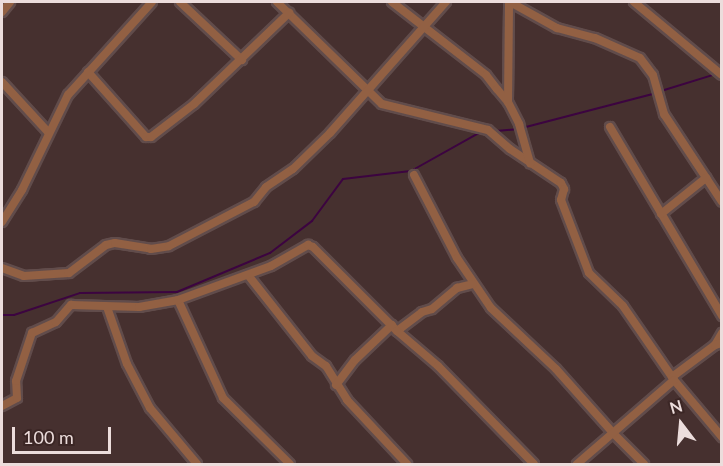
<!DOCTYPE html>
<style>
body{margin:0}
#map{position:relative;width:723px;height:466px;overflow:hidden;background:#46302f;font-family:Lato,sans-serif}
div>[style]{position:absolute}
.stream>*{height:2px;margin:-1px;padding:0 1px;transform-origin:1px;border-radius:1px;background:#3c0440}
.roads{filter:drop-shadow(2px 0 #614c4b) drop-shadow(-2px 0 #614c4b) drop-shadow(0 2px #614c4b) drop-shadow(0 -2px #614c4b)}
.minor>*{height:8px;margin:-4px;padding:0 4px;transform-origin:4px;border-radius:4px;background:#926043}
span{translate:-50% -50%;white-space:nowrap;text-align:center;line-height:1.15;-webkit-text-stroke:6px #3b2625;paint-order:stroke}
.frame{position:absolute;inset:0;border:3px solid #ecdddc;pointer-events:none}
.north{position:absolute;left:651px;top:394px;width:60px;height:60px;-webkit-text-stroke:4px #3b2625;paint-order:stroke;rotate:344deg;font-size:16px;font-weight:700;line-height:24px;text-align:center;color:#ecdddc}
.north::after{content:'';display:block;margin:auto;width:21px;height:27px;background:#ecdddc;clip-path:polygon(50% 0,100% 100%,50% 72%,0 100%)}
.scale{position:absolute;left:12px;top:427px;width:99px;height:27px;box-sizing:border-box;border:3px solid #ecdddc;border-top:0;padding-left:8px;font-size:18px;line-height:21px;white-space:nowrap;color:#ecdddc;-webkit-text-stroke:4px #3b2625;paint-order:stroke}
</style>
<div id="map">
<div class="stream">
<i style="left:661px;top:91px;width:58px;rotate:-17.2deg"></i>
<i style="left:522px;top:128px;width:138px;rotate:-14.6deg"></i>
<i style="left:496px;top:131px;width:21px;rotate:-5deg"></i>
<i style="left:2px;top:315px;width:12px"></i>
<i style="left:14px;top:315px;width:70px;rotate:-18.4deg"></i>
<i style="left:80px;top:293px;width:97px;rotate:-0.6deg"></i>
<i style="left:177px;top:292px;width:101px;rotate:-22.8deg"></i>
<i style="left:270px;top:253px;width:53px;rotate:-37.3deg"></i>
<i style="left:312px;top:221px;width:52px;rotate:-53.6deg"></i>
<i style="left:343px;top:179px;width:68px;rotate:-6.7deg"></i>
<i style="left:411px;top:171px;width:76px;rotate:-29.3deg"></i>
<i style="left:477px;top:134px;width:7px;rotate:-8deg"></i>
</div>
<div class="roads">
<div class="minor">
<i style="left:180px;top:2px;width:85px;rotate:43.1deg"></i>
<i style="left:277px;top:2px;width:146px;rotate:44.2deg"></i>
<i style="left:382px;top:104px;width:109px;rotate:13.8deg"></i>
<i style="left:488px;top:130px;width:29px;rotate:41deg"></i>
<i style="left:510px;top:149px;width:61px;rotate:33.7deg"></i>
<i style="left:561px;top:183px;width:7px;rotate:63deg"></i>
<i style="left:564px;top:189px;width:11px;rotate:105deg"></i>
<i style="left:561px;top:200px;width:78px;rotate:69deg"></i>
<i style="left:589px;top:273px;width:47px;rotate:44.1deg"></i>
<i style="left:623px;top:306px;width:90px;rotate:55.4deg"></i>
<i style="left:674px;top:380px;width:75px;rotate:49.9deg"></i>
<i style="left:392px;top:2px;width:119px;rotate:37.8deg"></i>
<i style="left:486px;top:75px;width:18px;rotate:52deg"></i>
<i style="left:497px;top:89px;width:17px;rotate:50deg"></i>
<i style="left:508px;top:102px;width:25px;rotate:63deg"></i>
<i style="left:519px;top:124px;width:41px;rotate:74.2deg"></i>
<i style="left:510px;top:2px;width:54px;rotate:29deg"></i>
<i style="left:557px;top:28px;width:39px;rotate:15deg"></i>
<i style="left:595px;top:38px;width:49px;rotate:24deg"></i>
<i style="left:640px;top:58px;width:21px;rotate:53deg"></i>
<i style="left:653px;top:75px;width:41px;rotate:74.2deg"></i>
<i style="left:664px;top:114px;width:105px;rotate:56.6deg"></i>
<i style="left:634px;top:2px;width:114px;rotate:39.7deg"></i>
<i style="left:2px;top:12px;width:13px;rotate:-51deg"></i>
<i style="left:88px;top:72px;width:87px;rotate:48.3deg"></i>
<i style="left:146px;top:137px;width:5px"></i>
<i style="left:151px;top:137px;width:54px;rotate:-37.5deg"></i>
<i style="left:194px;top:104px;width:132px;rotate:-43.8deg"></i>
<i style="left:2px;top:82px;width:68px;rotate:47.4deg"></i>
<i style="left:508px;top:102px;width:100px;rotate:-89.4deg"></i>
<i style="left:610px;top:127px;width:220px;rotate:59.3deg"></i>
<i style="left:414px;top:175px;width:93px;rotate:62.6deg"></i>
<i style="left:457px;top:258px;width:60px;rotate:55.8deg"></i>
<i style="left:491px;top:308px;width:89px;rotate:43.2deg"></i>
<i style="left:556px;top:369px;width:86px;rotate:48.3deg"></i>
<i style="left:613px;top:433px;width:44px;rotate:45deg"></i>
<i style="left:661px;top:214px;width:58px;rotate:-38.7deg"></i>
<i style="left:2px;top:222px;width:38px;rotate:-58deg"></i>
<i style="left:22px;top:190px;width:106px;rotate:-64.2deg"></i>
<i style="left:68px;top:95px;width:125px;rotate:-47.9deg"></i>
<i style="left:2px;top:268px;width:23px;rotate:20deg"></i>
<i style="left:24px;top:276px;width:45px;rotate:-3.8deg"></i>
<i style="left:69px;top:273px;width:46px;rotate:-37.1deg"></i>
<i style="left:106px;top:245px;width:9px;rotate:-13deg"></i>
<i style="left:115px;top:243px;width:36px;rotate:9deg"></i>
<i style="left:151px;top:249px;width:18px;rotate:-9deg"></i>
<i style="left:169px;top:246px;width:96px;rotate:-27.4deg"></i>
<i style="left:254px;top:202px;width:19px;rotate:-51deg"></i>
<i style="left:266px;top:187px;width:32px;rotate:-34deg"></i>
<i style="left:293px;top:169px;width:52px;rotate:-44.2deg"></i>
<i style="left:330px;top:133px;width:175px;rotate:-48.5deg"></i>
<i style="left:248px;top:275px;width:103px;rotate:51.7deg"></i>
<i style="left:312px;top:356px;width:17px;rotate:36deg"></i>
<i style="left:326px;top:366px;width:40px;rotate:58deg"></i>
<i style="left:347px;top:400px;width:88px;rotate:46.8deg"></i>
<i style="left:178px;top:300px;width:108px;rotate:65.3deg"></i>
<i style="left:223px;top:398px;width:94px;rotate:44.6deg"></i>
<i style="left:107px;top:307px;width:60px;rotate:70.7deg"></i>
<i style="left:127px;top:364px;width:50px;rotate:62.4deg"></i>
<i style="left:150px;top:408px;width:73px;rotate:50deg"></i>
<i style="left:397px;top:331px;width:31px;rotate:-37deg"></i>
<i style="left:422px;top:312px;width:10px;rotate:-17deg"></i>
<i style="left:432px;top:309px;width:33px;rotate:-40deg"></i>
<i style="left:457px;top:288px;width:16px;rotate:-14deg"></i>
<i style="left:715px;top:345px;width:14px;rotate:-60deg"></i>
<i style="left:672px;top:377px;width:54px;rotate:-36.7deg"></i>
<i style="left:715px;top:345px;width:7px;rotate:-16deg"></i>
<i style="left:336px;top:385px;width:31px;rotate:-53deg"></i>
<i style="left:355px;top:360px;width:51px;rotate:-43.4deg"></i>
<i style="left:2px;top:406px;width:17px;rotate:-28deg"></i>
<i style="left:17px;top:398px;width:17px;rotate:-93deg"></i>
<i style="left:16px;top:381px;width:51px;rotate:-71.6deg"></i>
<i style="left:32px;top:333px;width:26px;rotate:-25deg"></i>
<i style="left:56px;top:322px;width:23px;rotate:-49deg"></i>
<i style="left:71px;top:305px;width:68px;rotate:1.7deg"></i>
<i style="left:139px;top:307px;width:40px;rotate:-10deg"></i>
<i style="left:178px;top:300px;width:99px;rotate:-20.1deg"></i>
<i style="left:271px;top:266px;width:43px;rotate:-29.6deg"></i>
<i style="left:308px;top:245px;width:5px;rotate:22deg"></i>
<i style="left:313px;top:247px;width:119px;rotate:45deg"></i>
<i style="left:397px;top:331px;width:54px;rotate:40.5deg"></i>
<i style="left:438px;top:366px;width:137px;rotate:45.6deg"></i>
<i style="left:577px;top:464px;width:128px;rotate:-40.9deg"></i>
</div>
</div>
<div class="frame"></div>
<div class="north">N</div>
<div class="scale">100 m</div>
</div>
